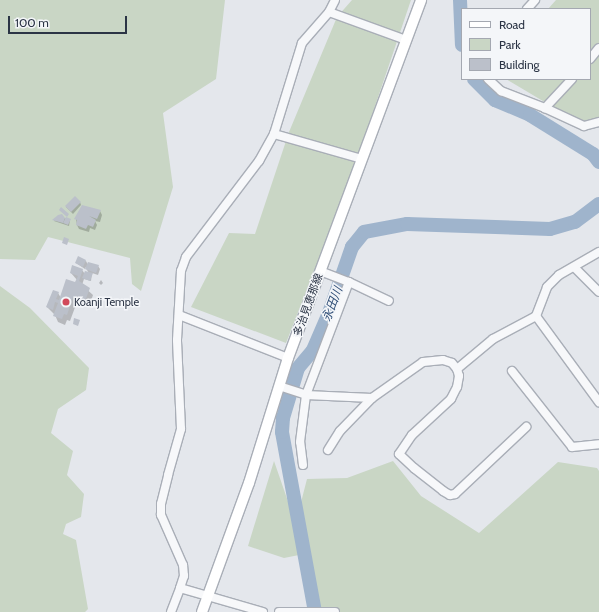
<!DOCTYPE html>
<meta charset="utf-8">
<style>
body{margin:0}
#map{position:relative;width:599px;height:612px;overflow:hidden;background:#e4e7ec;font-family:Cabin,"Noto Sans JP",sans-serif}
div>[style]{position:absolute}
.green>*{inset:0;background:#c9d6c5}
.shadow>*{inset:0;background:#0003}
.river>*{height:14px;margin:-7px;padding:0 7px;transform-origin:7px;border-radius:7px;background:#9fb4cc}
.building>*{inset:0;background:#bbc0ca}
.roads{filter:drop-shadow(1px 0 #a9aeb7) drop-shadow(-1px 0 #a9aeb7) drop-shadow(0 1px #a9aeb7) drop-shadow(0 -1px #a9aeb7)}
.minor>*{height:8px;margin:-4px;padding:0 4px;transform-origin:4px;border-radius:4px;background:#f7f8fa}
.major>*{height:10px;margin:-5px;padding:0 5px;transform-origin:5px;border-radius:5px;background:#fff}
.dots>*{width:11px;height:11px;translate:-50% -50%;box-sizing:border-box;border:2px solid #f4f6f9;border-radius:50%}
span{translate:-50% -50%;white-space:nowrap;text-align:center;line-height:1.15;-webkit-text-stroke:3px #f4f6f9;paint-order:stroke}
.poi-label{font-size:11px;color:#2b3445}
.left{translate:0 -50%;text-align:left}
.street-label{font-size:11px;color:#2b3445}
.water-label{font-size:12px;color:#34527a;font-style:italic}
.legend{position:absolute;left:461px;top:8px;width:130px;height:72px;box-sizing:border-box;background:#f4f6f9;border:1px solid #a4a8b1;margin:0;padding:5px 7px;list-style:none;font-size:12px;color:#2b3445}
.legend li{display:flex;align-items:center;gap:8px;height:20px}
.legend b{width:20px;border:1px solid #a4a8b1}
.scale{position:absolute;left:8px;top:16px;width:119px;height:18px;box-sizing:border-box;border:2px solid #2b3445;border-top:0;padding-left:5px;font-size:12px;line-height:14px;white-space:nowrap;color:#2b3445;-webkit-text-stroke:3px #f4f6f9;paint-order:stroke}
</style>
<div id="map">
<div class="green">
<i style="clip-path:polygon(0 0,225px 0,216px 79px,163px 113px,173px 187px,141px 291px,132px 284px,130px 258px,48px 237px,35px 260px,0 259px)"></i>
<i style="clip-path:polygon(352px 0,411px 0,350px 180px,286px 343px,191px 307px,229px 233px,255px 234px,289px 132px,337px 17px)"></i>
<i style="clip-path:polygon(556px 0,599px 0,599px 126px,590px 129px,506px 79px,590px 79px,590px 9px,548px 9px)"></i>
<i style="clip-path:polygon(0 286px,30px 308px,89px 368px,86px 390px,58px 409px,51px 433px,73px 451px,67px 475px,84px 494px,81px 517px,66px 524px,63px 534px,76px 540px,88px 609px,85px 612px,0 612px)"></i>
<i style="clip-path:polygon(274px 461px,301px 539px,298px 514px,307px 479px,347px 478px,393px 461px,421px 496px,479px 533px,558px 462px,597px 468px,599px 471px,599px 612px,312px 612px,304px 554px,284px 558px,248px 546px)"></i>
</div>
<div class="shadow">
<i style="clip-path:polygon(80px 202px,81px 205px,73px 214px,66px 207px)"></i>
<i style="clip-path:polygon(83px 206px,100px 211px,102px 215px,100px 222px,95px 221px,97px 225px,95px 230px,90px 228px,89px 232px,79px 229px,77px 225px,76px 219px)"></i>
<i style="clip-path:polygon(58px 216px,70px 220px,69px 226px,54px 221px)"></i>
<i style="clip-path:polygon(86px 261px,88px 265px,98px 266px,100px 269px,98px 275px,92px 273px,91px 281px,84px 279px,82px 285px,93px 295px,89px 307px,77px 302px,70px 321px,67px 320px,65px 325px,58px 322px,55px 315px,47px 307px,58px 293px,61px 298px,76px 284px,77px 280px,71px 273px,82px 270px,85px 274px,89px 273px,85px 267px,85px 269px,76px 263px)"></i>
<i style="clip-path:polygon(101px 280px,103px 283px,101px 285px,99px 283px)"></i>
</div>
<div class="river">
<i style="left:460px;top:0;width:45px;rotate:87.5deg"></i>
<i style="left:474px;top:79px;width:30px;rotate:45deg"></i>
<i style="left:495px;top:100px;width:38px;rotate:23deg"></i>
<i style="left:530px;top:115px;width:74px;rotate:31.8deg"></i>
<i style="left:593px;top:154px;width:10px;rotate:53deg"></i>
<i style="left:315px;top:612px;width:183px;rotate:-100.4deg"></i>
<i style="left:282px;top:432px;width:14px;rotate:-86deg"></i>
<i style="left:283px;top:418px;width:52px;rotate:-73.3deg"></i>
<i style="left:298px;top:368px;width:23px;rotate:-50deg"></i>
<i style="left:313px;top:350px;width:40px;rotate:-66.6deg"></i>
<i style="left:329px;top:313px;width:70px;rotate:-70.8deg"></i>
<i style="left:352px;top:247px;width:19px;rotate:-51deg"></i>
<i style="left:364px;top:232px;width:44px;rotate:-10.5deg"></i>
<i style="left:407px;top:224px;width:143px;rotate:2deg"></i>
<i style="left:550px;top:229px;width:26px;rotate:-16deg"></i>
<i style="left:575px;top:222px;width:30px;rotate:-37deg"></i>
</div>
<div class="building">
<i style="clip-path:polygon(75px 196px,81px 202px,71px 212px,65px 206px)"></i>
<i style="clip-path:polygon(82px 205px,101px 210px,97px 219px,89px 216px,96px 220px,93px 227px,88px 225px,86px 229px,76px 225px,77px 220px,74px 219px)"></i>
<i style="clip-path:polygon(61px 207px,69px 214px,67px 217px,59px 210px)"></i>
<i style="clip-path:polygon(62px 214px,65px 218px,63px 223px,52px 220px,58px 215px)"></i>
<i style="clip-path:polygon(66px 217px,71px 219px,68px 225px,63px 223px)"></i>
<i style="clip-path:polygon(64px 237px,69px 239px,67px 245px,62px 243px)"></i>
<i style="clip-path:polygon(78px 256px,86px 260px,83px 267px,75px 263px)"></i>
<i style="clip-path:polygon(88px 262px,99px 265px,96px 273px,85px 269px)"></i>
<i style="clip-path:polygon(72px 265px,83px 269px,79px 281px,90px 288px,85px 301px,73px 297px,67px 315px,64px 314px,62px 319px,53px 316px,58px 303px,55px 302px,53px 310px,46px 307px,53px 290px,59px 292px,56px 299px,59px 300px,66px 279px,75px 282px,78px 276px,70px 273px)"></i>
<i style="clip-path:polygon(85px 271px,93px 273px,90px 281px,82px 278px)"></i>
<i style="clip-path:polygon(74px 318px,80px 320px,78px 326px,73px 324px)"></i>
</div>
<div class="roads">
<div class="minor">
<i style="left:527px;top:9px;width:12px;rotate:-48deg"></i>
<i style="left:329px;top:12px;width:82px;rotate:20deg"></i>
<i style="left:590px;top:59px;width:14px;rotate:-51deg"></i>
<i style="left:488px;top:79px;width:18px;rotate:43deg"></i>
<i style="left:501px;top:91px;width:47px;rotate:21.1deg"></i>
<i style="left:572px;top:79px;width:40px;rotate:133deg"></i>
<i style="left:545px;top:108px;width:43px;rotate:24.8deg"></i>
<i style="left:584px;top:126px;width:16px;rotate:-15deg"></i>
<i style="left:274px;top:134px;width:91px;rotate:15.9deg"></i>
<i style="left:574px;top:267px;width:35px;rotate:45deg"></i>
<i style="left:320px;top:271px;width:31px;rotate:21deg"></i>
<i style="left:179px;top:315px;width:117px;rotate:21.5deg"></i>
<i style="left:536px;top:316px;width:107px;rotate:53.8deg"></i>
<i style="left:457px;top:369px;width:7px;rotate:74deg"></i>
<i style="left:459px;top:376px;width:11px;rotate:100deg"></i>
<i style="left:457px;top:387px;width:13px;rotate:117deg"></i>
<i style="left:451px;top:399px;width:53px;rotate:137.3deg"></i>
<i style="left:412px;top:435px;width:23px;rotate:124deg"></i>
<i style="left:399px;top:454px;width:21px;rotate:43deg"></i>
<i style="left:414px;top:468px;width:37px;rotate:38deg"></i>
<i style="left:443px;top:491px;width:8px;rotate:30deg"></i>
<i style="left:450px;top:495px;width:5px;rotate:-11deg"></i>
<i style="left:455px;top:494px;width:98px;rotate:-43.3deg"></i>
<i style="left:512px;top:371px;width:97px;rotate:51.7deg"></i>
<i style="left:572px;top:447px;width:27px;rotate:-6deg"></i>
<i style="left:279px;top:386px;width:28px;rotate:18deg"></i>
<i style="left:306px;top:395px;width:66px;rotate:2.6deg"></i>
<i style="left:372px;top:398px;width:62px;rotate:-35.2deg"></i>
<i style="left:423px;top:362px;width:20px;rotate:-6deg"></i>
<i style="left:443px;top:360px;width:9px;rotate:18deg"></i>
<i style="left:452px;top:363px;width:8px;rotate:50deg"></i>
<i style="left:457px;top:369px;width:47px;rotate:-39.8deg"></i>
<i style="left:493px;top:339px;width:49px;rotate:-28.1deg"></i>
<i style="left:536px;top:316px;width:31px;rotate:-69deg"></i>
<i style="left:547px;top:287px;width:17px;rotate:-45deg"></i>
<i style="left:559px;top:275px;width:46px;rotate:-29.9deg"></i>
<i style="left:328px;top:450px;width:22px;rotate:-58deg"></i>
<i style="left:340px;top:431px;width:46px;rotate:-45.9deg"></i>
<i style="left:303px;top:465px;width:23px;rotate:-97deg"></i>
<i style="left:300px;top:442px;width:47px;rotate:-82.7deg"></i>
<i style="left:306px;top:395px;width:121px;rotate:-69.2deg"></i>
<i style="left:349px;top:282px;width:44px;rotate:25.4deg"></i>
<i style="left:171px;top:612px;width:26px;rotate:-69deg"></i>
<i style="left:263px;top:612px;width:86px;rotate:-163.9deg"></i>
<i style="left:180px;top:588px;width:13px;rotate:-72deg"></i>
<i style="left:184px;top:576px;width:11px;rotate:-95deg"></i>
<i style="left:183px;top:565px;width:55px;rotate:-113.7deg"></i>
<i style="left:161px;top:515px;width:11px;rotate:-90deg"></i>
<i style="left:161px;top:504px;width:30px;rotate:-76deg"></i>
<i style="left:168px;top:475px;width:48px;rotate:-74.2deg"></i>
<i style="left:181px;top:429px;width:89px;rotate:-92.6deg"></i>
<i style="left:177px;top:340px;width:69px;rotate:-86.7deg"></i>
<i style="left:181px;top:271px;width:15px;rotate:-70deg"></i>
<i style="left:186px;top:257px;width:121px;rotate:-52.8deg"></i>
<i style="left:259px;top:161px;width:31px;rotate:-61deg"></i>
<i style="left:274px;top:134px;width:95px;rotate:-72.9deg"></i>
<i style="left:302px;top:43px;width:41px;rotate:-48.9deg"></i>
<i style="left:329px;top:12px;width:13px;rotate:-63deg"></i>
<i style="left:279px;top:612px;width:56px"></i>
</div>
<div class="major">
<i style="left:202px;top:612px;width:137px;rotate:-70deg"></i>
<i style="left:249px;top:483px;width:131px;rotate:-72.7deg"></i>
<i style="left:288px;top:358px;width:382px;rotate:-69.6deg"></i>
</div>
</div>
<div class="dots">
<i style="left:66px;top:302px;background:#d1495b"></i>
</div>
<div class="poi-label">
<span class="left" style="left:74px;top:302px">Koanji Temple</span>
</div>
<div class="street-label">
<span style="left:308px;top:305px;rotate:-70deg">多治見恵那線</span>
</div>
<div class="water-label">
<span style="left:332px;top:304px;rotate:-69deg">永田川</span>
</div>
<ul class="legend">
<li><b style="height:5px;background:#fff"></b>Road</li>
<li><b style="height:11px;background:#c9d6c5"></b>Park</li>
<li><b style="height:11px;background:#bbc0ca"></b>Building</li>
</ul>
<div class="scale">100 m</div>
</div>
